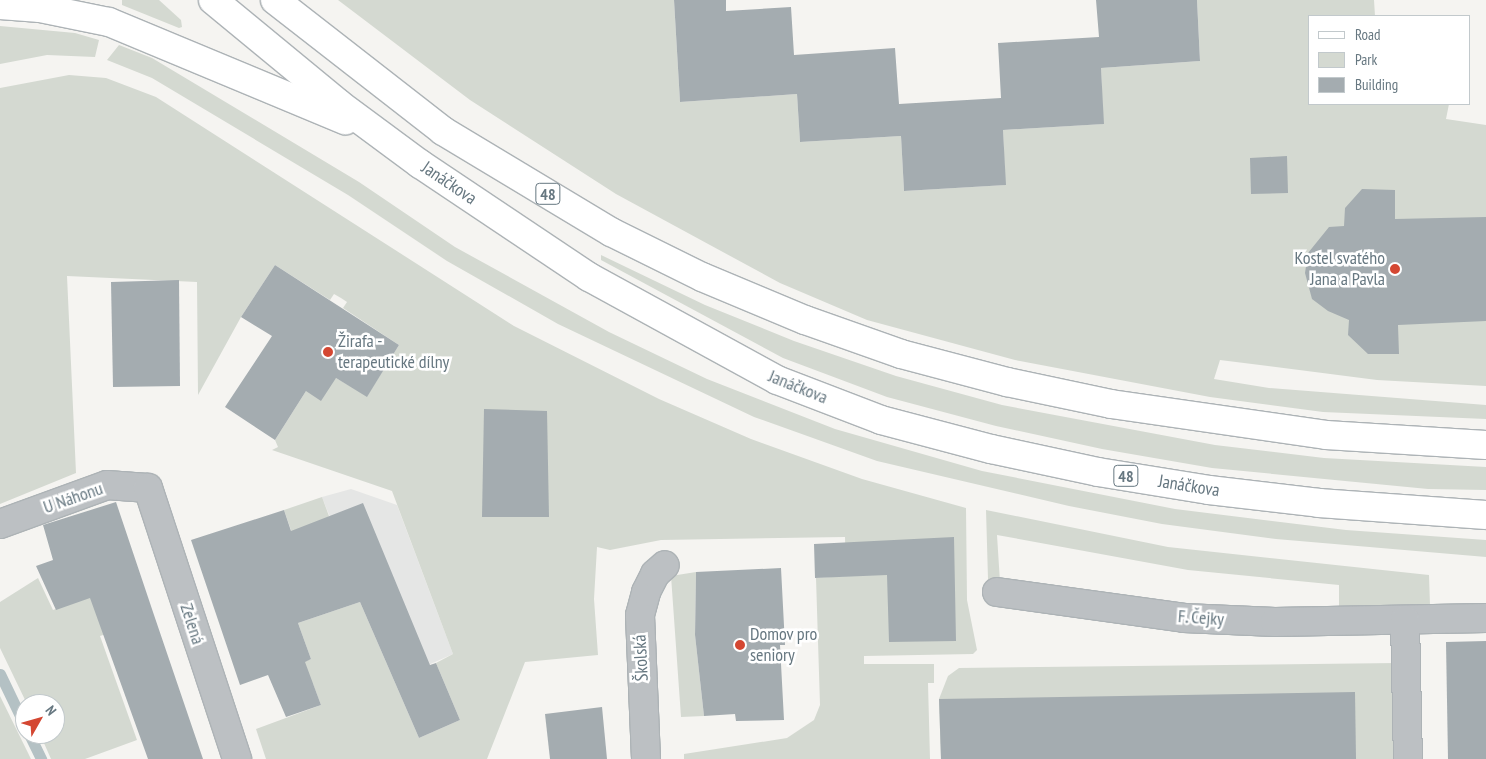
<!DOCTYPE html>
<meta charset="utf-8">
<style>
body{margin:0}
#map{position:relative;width:1486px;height:759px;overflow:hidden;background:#f5f4f1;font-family:"PT Sans Narrow",sans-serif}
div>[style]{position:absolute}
.built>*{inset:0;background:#e5e6e5}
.green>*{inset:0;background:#d4d9d1}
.stream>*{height:11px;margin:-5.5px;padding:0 5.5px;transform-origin:5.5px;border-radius:5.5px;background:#b4c1c4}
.building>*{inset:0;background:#a4acb0}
.roads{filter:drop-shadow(1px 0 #adb3b6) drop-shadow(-1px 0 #adb3b6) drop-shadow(0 1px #adb3b6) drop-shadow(0 -1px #adb3b6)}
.minor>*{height:28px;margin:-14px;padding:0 14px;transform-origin:14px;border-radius:14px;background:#bcc0c3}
.major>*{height:28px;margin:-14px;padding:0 14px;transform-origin:14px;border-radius:14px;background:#fff}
.dots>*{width:14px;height:14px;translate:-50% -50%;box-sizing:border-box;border:2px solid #fff;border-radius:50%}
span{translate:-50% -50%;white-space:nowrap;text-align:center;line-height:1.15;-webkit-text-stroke:5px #fff;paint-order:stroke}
.shield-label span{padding:1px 4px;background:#fff;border:1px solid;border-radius:4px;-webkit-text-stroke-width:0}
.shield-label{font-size:16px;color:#667780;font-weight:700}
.street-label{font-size:18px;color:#667780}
.poi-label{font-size:18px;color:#667780}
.right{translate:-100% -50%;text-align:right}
.left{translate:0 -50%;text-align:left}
.legend{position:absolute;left:1308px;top:15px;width:162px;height:90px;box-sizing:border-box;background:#fff;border:1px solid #c2c9cc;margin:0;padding:6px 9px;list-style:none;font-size:15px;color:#667780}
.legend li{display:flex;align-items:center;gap:10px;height:25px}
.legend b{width:25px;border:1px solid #c2c9cc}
.north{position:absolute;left:15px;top:694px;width:50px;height:50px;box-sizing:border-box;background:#fff;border:1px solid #c2c9cc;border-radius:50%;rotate:52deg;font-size:14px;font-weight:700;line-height:20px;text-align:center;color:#667780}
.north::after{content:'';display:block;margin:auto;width:18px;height:22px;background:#d44732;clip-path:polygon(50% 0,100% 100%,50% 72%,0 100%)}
</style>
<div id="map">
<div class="built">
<i style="clip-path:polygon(351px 489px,397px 505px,453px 654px,394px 680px,322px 497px)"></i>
</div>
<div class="green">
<i style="clip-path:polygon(122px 0,159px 0,181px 20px,182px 27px,179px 28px,122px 5px)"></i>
<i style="clip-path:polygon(338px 0,674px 0,680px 102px,797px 94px,800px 142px,901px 136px,904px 191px,1005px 185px,1003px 130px,1103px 124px,1101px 68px,1200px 61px,1197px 0,1374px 0,1375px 16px,1310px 16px,1310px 104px,1449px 104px,1446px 119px,1486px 125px,1486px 386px,1377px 380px,1220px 360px,1214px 379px,1269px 388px,1486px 405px,1486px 419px,1323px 412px,1210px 397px,1015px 360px,867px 320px,780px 283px,616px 194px,470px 100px)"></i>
<i style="clip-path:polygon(0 26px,75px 33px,99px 40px,95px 57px,47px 55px,0 64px)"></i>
<i style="clip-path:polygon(119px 45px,152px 58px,359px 182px,455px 247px,609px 332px,707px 379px,835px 429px,982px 471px,1175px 509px,1346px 530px,1486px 540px,1486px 557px,1276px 539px,1162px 524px,1069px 506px,877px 461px,754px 417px,558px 324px,447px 261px,348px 195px,152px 78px,107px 60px)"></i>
<i style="clip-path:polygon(69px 75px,106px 78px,156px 97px,514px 326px,659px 399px,751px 439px,862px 479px,966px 508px,967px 600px,977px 650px,973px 654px,864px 656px,864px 664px,934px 664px,934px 683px,928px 683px,930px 759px,684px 759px,684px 754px,787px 738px,814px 720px,820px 705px,816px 578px,846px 576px,845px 537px,661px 540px,610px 550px,597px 547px,594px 599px,598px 655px,525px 662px,487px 759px,266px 759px,256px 729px,321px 705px,313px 684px,291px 691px,283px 669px,311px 659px,298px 623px,360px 602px,419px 738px,460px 720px,436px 663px,453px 654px,392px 491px,272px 450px,278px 447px,275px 440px,306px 391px,336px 378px,367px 396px,399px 345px,343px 308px,347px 302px,341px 298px,334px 294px,330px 300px,275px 265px,241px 317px,198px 395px,197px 282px,67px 276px,76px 473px,0 504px,0 88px)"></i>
<i style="clip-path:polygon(601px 255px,705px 305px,794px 341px,896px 376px,1002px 405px,1215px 445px,1324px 458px,1486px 467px,1486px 490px,1428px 489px,1212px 468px,1102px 449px,996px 426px,887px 397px,783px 358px,601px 260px)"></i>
<i style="clip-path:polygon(322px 497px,329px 516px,302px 562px,284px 510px)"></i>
<i style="clip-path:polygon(986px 510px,1168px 547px,1429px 575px,1430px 605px,1339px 606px,1339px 585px,1188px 570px,997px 535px,1000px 582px,992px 583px,988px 579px)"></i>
<i style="clip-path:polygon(696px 572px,695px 635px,704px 716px,681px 717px,671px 576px)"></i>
<i style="clip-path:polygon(38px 578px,53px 610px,106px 591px,121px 629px,100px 636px,137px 740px,85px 759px,51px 759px,40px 734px,55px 734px,55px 704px,27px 704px,0 648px,0 602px)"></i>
<i style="clip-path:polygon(1397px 663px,1399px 759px,941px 759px,939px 699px,948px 676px,959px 668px)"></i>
<i style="clip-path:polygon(0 696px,31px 759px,0 759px)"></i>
</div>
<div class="stream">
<i style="left:0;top:674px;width:58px;rotate:64.3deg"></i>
<i style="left:29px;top:734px;width:28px;rotate:64deg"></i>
</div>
<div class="building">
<i style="clip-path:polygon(674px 0,726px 0,726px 11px,791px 7px,794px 55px,895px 48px,899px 104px,1001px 98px,998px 43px,1099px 37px,1096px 0,1197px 0,1200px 61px,1101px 68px,1104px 124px,1003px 130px,1006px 185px,904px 191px,901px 136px,800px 142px,797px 94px,680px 102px)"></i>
<i style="clip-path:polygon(1287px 156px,1288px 193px,1251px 194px,1250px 158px)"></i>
<i style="clip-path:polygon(1362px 189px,1395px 190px,1395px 219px,1486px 217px,1486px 321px,1398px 325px,1399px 354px,1368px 354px,1348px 335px,1349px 320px,1328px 311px,1312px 299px,1305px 273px,1308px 253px,1329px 227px,1344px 226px,1345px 208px)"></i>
<i style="clip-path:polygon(275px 265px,399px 345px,367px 397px,336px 378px,321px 401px,306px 391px,275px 440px,225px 407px,272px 336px,241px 317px)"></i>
<i style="clip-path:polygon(179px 280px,180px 386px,113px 387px,111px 282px)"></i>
<i style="clip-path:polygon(484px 409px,547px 411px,549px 517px,482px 517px)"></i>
<i style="clip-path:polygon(116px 502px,154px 615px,203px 759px,148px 759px,90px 598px,56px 610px,36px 566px,53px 560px,43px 525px)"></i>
<i style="clip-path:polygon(363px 503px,430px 665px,436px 663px,460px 720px,419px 738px,360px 602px,298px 623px,311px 659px,305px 662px,321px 705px,286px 717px,268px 675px,240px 685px,191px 540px,284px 510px,291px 531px)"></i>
<i style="clip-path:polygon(954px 537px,956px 641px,889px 642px,887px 575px,815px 578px,814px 544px)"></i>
<i style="clip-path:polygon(781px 568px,785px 645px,780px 645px,784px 720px,736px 721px,735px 714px,704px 716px,695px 635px,696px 572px)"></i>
<i style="clip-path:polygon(1486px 641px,1486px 759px,1448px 759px,1446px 642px)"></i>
<i style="clip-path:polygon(1355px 692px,1356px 759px,941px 759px,939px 699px)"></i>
<i style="clip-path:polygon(602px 707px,607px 759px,550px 759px,545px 714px)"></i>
</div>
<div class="roads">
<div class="minor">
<i style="left:0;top:524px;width:114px;rotate:-20deg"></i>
<i style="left:107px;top:485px;width:41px;rotate:4.2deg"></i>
<i style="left:148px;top:488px;width:285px;rotate:71.8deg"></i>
<i style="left:997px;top:592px;width:189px;rotate:7.9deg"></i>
<i style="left:1184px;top:618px;width:91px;rotate:2.5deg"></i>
<i style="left:1275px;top:622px;width:211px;rotate:-1.1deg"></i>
<i style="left:1405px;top:620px;width:139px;rotate:88.8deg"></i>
<i style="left:646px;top:759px;width:144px;rotate:-92.4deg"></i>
<i style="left:640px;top:615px;width:24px;rotate:-75deg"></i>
<i style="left:646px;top:592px;width:20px;rotate:-63deg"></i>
<i style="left:655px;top:574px;width:13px;rotate:-42deg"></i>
</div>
<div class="major">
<i style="left:213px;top:0;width:163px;rotate:39.5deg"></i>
<i style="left:339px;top:104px;width:101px;rotate:36.5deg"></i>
<i style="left:420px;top:164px;width:203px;rotate:33.8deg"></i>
<i style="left:589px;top:277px;width:214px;rotate:28.7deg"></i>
<i style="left:777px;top:380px;width:111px;rotate:21deg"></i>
<i style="left:881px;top:420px;width:114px;rotate:14.8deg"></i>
<i style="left:991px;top:449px;width:109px;rotate:12.1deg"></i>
<i style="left:1098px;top:472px;width:112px;rotate:9.2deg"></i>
<i style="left:1209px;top:490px;width:111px;rotate:6.7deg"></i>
<i style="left:1319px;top:503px;width:167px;rotate:4.1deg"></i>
<i style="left:275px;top:0;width:213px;rotate:37.9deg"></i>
<i style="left:443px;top:131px;width:196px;rotate:31deg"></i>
<i style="left:611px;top:232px;width:102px;rotate:26.3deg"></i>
<i style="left:702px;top:277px;width:112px;rotate:22.7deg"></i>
<i style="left:805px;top:320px;width:102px;rotate:19.5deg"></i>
<i style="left:901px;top:354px;width:110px;rotate:14.8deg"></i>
<i style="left:1007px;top:382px;width:106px;rotate:11.9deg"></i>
<i style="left:1111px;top:404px;width:217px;rotate:8.2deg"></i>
<i style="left:1326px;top:435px;width:160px;rotate:3.6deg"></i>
<i style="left:0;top:5px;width:40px;rotate:4.3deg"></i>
<i style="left:40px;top:8px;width:70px;rotate:11.5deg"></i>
<i style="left:109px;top:22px;width:256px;rotate:22.6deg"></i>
</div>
</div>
<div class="dots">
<i style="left:1395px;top:269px;background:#d44732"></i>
<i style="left:328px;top:352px;background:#d44732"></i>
<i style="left:740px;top:645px;background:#d44732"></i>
</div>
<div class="shield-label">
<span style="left:548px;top:194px">48</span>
<span style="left:1126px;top:476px">48</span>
</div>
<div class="street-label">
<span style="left:449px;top:183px;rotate:34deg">Janáčkova</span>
<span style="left:798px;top:387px;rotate:22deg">Janáčkova</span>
<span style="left:1189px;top:486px;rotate:9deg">Janáčkova</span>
<span style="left:73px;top:498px;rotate:-19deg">U Náhonu</span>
<span style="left:1201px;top:618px;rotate:4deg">F. Čejky</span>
<span style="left:192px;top:624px;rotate:72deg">Zelená</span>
<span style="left:641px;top:658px;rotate:-93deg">Školská</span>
</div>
<div class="poi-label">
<span class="right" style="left:1385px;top:269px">Kostel svatého<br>Jana a Pavla</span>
<span class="left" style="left:338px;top:352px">Žirafa -<br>terapeutické dílny</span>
<span class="left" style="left:750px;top:645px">Domov pro<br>seniory</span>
</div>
<ul class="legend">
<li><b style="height:6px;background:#fff"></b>Road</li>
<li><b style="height:14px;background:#d4d9d1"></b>Park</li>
<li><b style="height:14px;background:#a4acb0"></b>Building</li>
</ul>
<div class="north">N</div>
</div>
